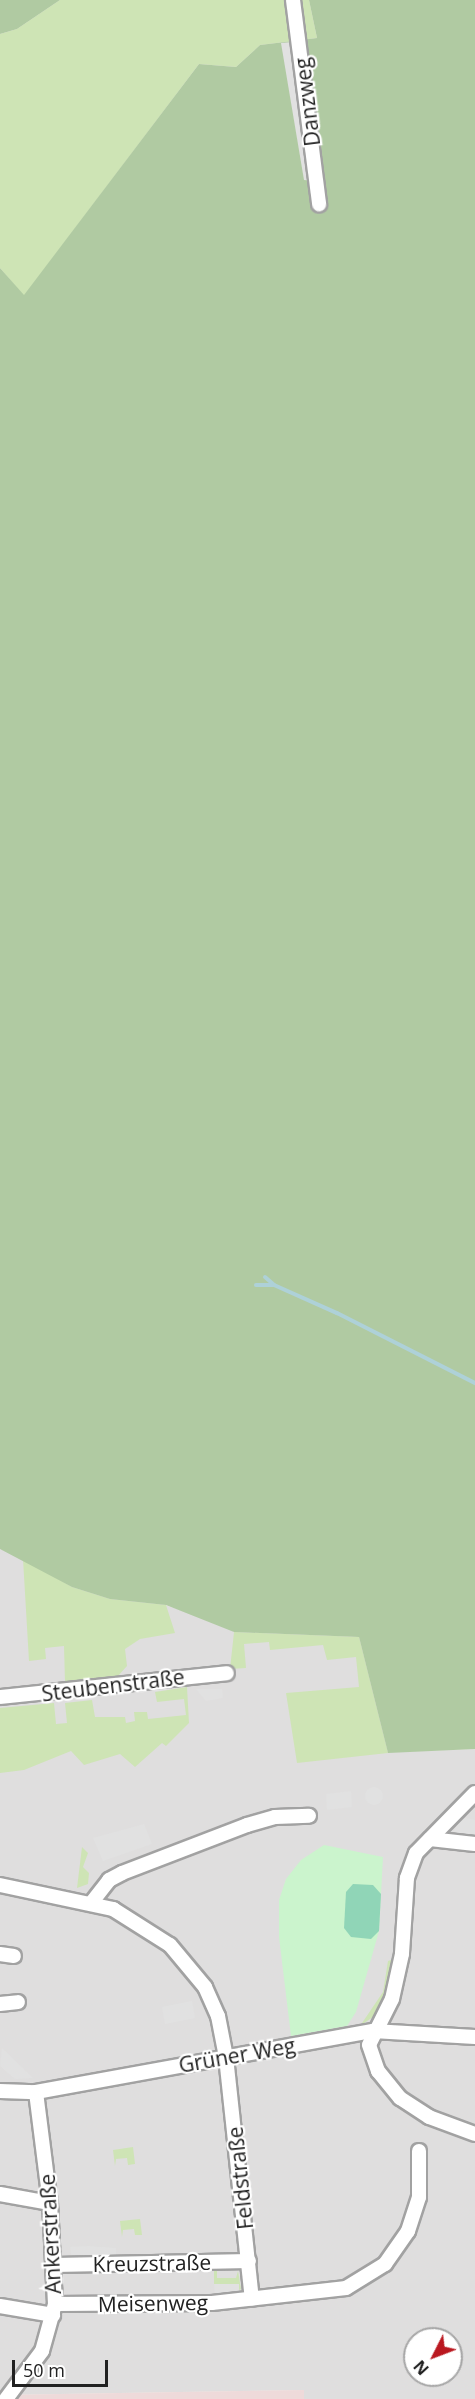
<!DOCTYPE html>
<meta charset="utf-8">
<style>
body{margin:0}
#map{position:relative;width:475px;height:2399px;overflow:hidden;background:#f0ede8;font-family:"Open Sans",sans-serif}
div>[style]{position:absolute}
.residential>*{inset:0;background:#dfdede}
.commercial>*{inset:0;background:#eedada}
.grass>*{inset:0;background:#cee4b5}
.forest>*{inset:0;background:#b0caa2}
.park>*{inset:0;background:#cbf4cd}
.pitch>*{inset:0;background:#90d5b7}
.parking>*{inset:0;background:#e1e1e1}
.round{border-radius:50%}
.stream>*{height:4px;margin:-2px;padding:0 2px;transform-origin:2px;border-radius:2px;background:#aed1d8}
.roads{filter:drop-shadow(2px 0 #a2a2a2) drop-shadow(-2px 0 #a2a2a2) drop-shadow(0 2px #a2a2a2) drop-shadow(0 -2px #a2a2a2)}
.minor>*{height:14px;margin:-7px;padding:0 7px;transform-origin:7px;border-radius:7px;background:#fff}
span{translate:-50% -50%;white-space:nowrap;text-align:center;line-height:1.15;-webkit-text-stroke:4.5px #fff;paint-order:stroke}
.street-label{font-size:21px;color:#212121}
.north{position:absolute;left:403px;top:2327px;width:60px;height:60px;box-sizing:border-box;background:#fff;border:2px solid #a6a6a6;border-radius:50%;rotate:228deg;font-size:16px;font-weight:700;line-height:24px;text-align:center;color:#212121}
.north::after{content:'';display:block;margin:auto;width:21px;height:27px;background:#ba1820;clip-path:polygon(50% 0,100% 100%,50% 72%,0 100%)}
.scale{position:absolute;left:12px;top:2360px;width:96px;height:27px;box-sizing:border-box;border:3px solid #212121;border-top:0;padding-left:8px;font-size:18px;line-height:21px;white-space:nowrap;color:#212121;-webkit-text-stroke:4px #fff;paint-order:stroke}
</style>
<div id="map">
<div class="residential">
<i style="clip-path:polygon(evenodd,0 1549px,224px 1625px,234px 1632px,359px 1637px,388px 1752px,475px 1749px,475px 2399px,304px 2399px,303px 2390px,0 2395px,0 1549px,415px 2339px,451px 2339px,451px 2375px,415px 2375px,415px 2339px)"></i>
</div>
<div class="commercial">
<i style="clip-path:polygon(304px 2390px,304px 2399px,0 2399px,0 2395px)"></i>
</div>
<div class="grass">
<i style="clip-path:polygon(60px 0,309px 0,317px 38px,260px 45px,236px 67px,199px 64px,24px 296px,0 268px,0 34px,17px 29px)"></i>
<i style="clip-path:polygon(23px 1559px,72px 1587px,110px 1599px,166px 1605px,175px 1633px,140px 1639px,125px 1649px,127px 1666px,117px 1677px,65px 1682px,64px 1646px,45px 1648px,46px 1659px,29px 1661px)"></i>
<i style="clip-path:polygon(234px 1632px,359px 1637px,388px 1753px,297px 1763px,286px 1693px,359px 1687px,356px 1657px,327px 1660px,323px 1645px,270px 1650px,269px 1642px,244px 1644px,246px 1668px,230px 1669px)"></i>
<i style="clip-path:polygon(187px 1687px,189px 1723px,166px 1746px,162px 1743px,135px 1767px,120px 1754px,84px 1765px,71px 1751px,24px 1770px,0 1773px,0 1708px,54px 1703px,56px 1724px,67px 1723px,65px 1703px,92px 1700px,95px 1717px,125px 1717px,126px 1723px,135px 1721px,134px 1712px,147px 1712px,148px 1719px,186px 1715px,184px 1699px,157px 1702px,155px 1692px)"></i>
<i style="clip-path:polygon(82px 1847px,88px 1853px,83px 1867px,89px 1873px,88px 1884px,77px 1888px)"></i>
<i style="clip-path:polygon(397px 1958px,394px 1978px,380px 2012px,360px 2026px,383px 1992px,388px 1961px)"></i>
<i style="clip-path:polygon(133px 2147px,135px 2164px,128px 2165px,127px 2158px,116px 2159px,115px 2166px,113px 2150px)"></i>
<i style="clip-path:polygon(140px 2219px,142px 2235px,135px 2235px,134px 2229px,123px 2230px,122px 2237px,120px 2221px)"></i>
<i style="clip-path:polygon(214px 2268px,217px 2268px,217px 2278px,236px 2278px,238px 2271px,241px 2289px,239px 2290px,238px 2284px,214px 2284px)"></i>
</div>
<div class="forest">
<i style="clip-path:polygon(0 0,60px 0,17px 29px,0 34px)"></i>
<i style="clip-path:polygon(309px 0,475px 0,475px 1749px,388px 1753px,359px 1637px,234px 1632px,166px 1605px,110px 1599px,72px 1587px,0 1549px,0 268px,24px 295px,199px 64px,236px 67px,260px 45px,317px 38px)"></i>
</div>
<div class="park">
<i style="clip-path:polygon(324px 1845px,383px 1857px,379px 1931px,356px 2012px,347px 2026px,291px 2036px,279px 1937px,279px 1900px,286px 1879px,301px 1860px)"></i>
</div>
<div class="pitch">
<i style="clip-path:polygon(353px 1884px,373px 1885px,381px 1894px,379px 1931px,371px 1939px,351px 1937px,344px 1928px,346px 1892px)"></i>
</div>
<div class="parking">
<i style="clip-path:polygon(304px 41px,324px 182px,304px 180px,281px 43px)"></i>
<i style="clip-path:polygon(196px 1689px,222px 1689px,223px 1698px,206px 1701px)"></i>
<i class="round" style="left:365px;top:1787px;width:18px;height:18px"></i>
<i style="clip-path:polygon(351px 1791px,352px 1807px,327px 1810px,326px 1794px)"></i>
<i style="clip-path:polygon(461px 1817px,475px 1820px,475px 1839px,452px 1835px)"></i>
<i style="clip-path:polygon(144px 1824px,152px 1844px,103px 1861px,93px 1838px)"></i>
<i style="clip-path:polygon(192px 2001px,195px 2018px,165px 2024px,162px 2007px)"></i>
<i style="clip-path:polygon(2px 2048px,33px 2078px,15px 2079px,0 2066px)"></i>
<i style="clip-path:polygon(86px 2246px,116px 2248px,116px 2259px,72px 2260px,70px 2247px)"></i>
<i style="clip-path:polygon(214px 2284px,239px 2284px,239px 2294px,215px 2295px)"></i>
</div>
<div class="stream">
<i style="left:265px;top:1277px;width:11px;rotate:41deg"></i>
<i style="left:256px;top:1285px;width:18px"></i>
<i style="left:274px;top:1285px;width:69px;rotate:24deg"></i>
<i style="left:337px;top:1313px;width:155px;rotate:26.9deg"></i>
</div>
<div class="roads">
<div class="minor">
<i style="left:293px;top:0;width:206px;rotate:82.7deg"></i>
<i style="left:0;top:1697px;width:228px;rotate:-6deg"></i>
<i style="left:475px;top:1793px;width:84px;rotate:134.5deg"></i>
<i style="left:416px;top:1853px;width:27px;rotate:110deg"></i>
<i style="left:407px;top:1878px;width:76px;rotate:93.8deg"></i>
<i style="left:402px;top:1954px;width:46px;rotate:102.5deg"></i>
<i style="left:392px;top:1999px;width:51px;rotate:116.6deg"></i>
<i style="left:369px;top:2045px;width:28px;rotate:71deg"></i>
<i style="left:378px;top:2071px;width:35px;rotate:51deg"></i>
<i style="left:400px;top:2098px;width:35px;rotate:33deg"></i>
<i style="left:429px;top:2117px;width:49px;rotate:20.3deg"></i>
<i style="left:430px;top:1839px;width:45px;rotate:6.3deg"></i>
<i style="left:0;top:1885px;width:116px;rotate:12deg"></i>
<i style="left:113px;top:1909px;width:67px;rotate:32.3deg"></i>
<i style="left:170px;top:1945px;width:55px;rotate:50.2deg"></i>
<i style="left:205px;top:1987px;width:32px;rotate:66deg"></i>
<i style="left:218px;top:2016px;width:42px;rotate:79deg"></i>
<i style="left:226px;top:2057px;width:243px;rotate:83.9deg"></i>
<i style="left:92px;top:1902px;width:28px;rotate:-52deg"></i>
<i style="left:109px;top:1880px;width:15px;rotate:-28deg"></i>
<i style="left:122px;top:1873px;width:134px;rotate:-21deg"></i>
<i style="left:247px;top:1825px;width:29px;rotate:-16deg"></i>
<i style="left:275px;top:1817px;width:34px;rotate:-2deg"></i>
<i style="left:0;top:1954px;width:14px;rotate:8deg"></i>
<i style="left:0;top:2004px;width:18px;rotate:-6deg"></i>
<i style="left:0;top:2091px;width:36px;rotate:2deg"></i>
<i style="left:36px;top:2092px;width:342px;rotate:-10.3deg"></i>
<i style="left:373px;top:2031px;width:102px;rotate:3.4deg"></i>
<i style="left:0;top:2194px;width:51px;rotate:10.2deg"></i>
<i style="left:55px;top:2265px;width:194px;rotate:-1.2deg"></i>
<i style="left:55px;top:2304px;width:157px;rotate:-0.4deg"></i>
<i style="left:212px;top:2303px;width:135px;rotate:-6.4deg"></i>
<i style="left:346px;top:2288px;width:46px;rotate:-31.6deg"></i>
<i style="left:385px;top:2264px;width:40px;rotate:-55.1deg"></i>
<i style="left:408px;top:2231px;width:36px;rotate:-72deg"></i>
<i style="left:419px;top:2197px;width:46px;rotate:-90deg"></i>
<i style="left:0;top:2306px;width:54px;rotate:9.6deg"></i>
<i style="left:6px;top:2399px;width:60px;rotate:-53.1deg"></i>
<i style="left:42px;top:2351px;width:49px;rotate:-74.5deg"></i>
<i style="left:55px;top:2304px;width:101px;rotate:-92.8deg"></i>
<i style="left:50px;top:2203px;width:112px;rotate:-97.2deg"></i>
</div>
</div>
<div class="street-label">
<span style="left:307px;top:102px;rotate:-97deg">Danzweg</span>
<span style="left:113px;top:1685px;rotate:-7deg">Steubenstraße</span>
<span style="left:237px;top:2055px;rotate:-10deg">Grüner Weg</span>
<span style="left:240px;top:2178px;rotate:-96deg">Feldstraße</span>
<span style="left:50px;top:2234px;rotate:-93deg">Ankerstraße</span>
<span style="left:152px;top:2263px;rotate:-1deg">Kreuzstraße</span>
<span style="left:153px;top:2303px;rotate:-1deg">Meisenweg</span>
</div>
<div class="north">N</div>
<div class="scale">50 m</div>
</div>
